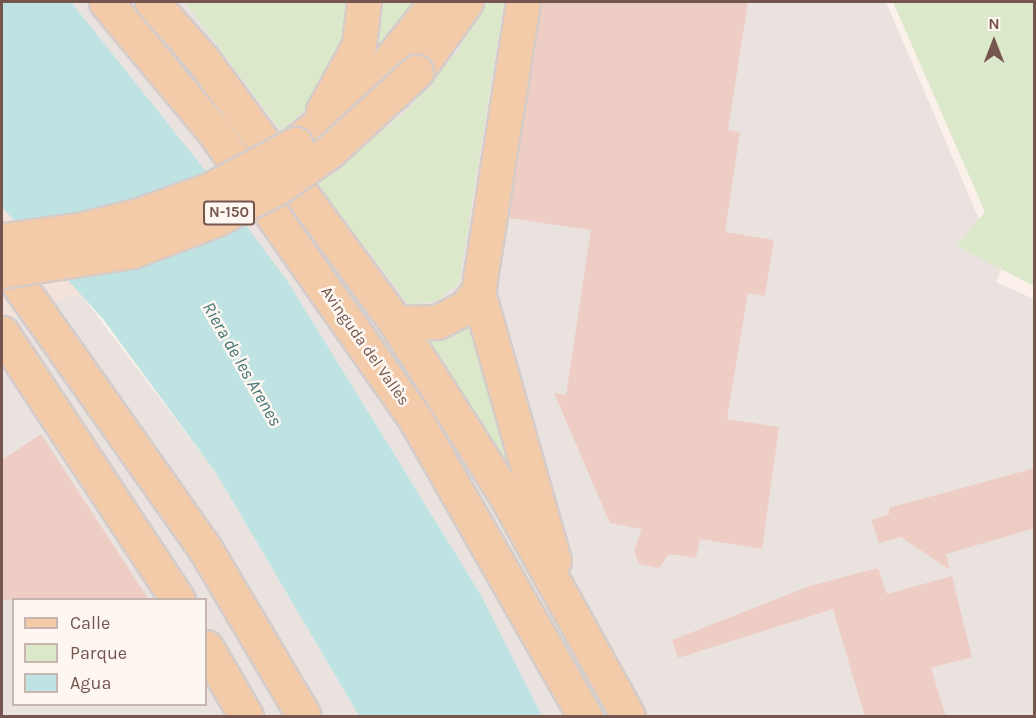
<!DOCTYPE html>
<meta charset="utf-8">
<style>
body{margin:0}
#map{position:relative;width:1036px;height:718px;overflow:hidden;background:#fbf1ea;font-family:Karla,sans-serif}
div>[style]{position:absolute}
.residential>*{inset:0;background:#f2e2d9}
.industrial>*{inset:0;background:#eae2df}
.green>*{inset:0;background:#dbe8c9}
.water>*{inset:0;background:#bfe3e2}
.building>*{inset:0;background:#eecdc4}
.roads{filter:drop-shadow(2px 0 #d5ccca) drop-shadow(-2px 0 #d5ccca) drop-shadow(0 2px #d5ccca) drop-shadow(0 -2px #d5ccca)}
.major>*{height:33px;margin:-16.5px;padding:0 16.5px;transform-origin:16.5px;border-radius:16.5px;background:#f4cba8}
.bridges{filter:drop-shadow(2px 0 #d5ccca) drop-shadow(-2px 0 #d5ccca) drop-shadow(0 2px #d5ccca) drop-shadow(0 -2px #d5ccca)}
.major-bridge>*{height:33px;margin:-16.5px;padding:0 16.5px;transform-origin:16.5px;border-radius:16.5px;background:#f4cba8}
span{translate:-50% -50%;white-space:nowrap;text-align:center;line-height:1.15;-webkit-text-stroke:5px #fef6f0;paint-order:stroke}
.shield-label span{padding:2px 4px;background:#fef6f0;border:2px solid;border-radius:4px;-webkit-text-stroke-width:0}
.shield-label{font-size:15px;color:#74564f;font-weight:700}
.street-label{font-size:16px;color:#74564f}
.water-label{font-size:18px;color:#437877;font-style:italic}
.frame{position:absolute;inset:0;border:3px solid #74564f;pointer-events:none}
.legend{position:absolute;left:12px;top:598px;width:195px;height:108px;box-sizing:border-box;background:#fef6f0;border:2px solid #c7b6b0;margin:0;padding:8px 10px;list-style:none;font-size:18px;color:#74564f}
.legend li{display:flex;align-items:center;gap:12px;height:30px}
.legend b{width:30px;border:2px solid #c7b6b0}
.north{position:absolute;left:964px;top:12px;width:60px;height:60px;-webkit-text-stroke:4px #fef6f0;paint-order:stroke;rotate:0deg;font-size:16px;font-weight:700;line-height:24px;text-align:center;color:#74564f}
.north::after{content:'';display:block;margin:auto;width:21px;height:27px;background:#74564f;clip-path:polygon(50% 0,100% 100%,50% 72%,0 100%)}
</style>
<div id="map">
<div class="residential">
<i style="clip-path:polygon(2px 207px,80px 293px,2px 321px)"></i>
</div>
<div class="industrial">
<i style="clip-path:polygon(71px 2px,886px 2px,1001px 270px,996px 282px,1034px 299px,1034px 716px,542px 716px,481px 595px,288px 282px)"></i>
<i style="clip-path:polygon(evenodd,80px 293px,216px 473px,359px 716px,2px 716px,2px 321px,80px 293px,14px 600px,206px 600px,206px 704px,14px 704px,14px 600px)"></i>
</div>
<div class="green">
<i style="clip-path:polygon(185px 2px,348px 2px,346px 32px,310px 105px,281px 131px)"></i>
<i style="clip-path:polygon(377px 2px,418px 2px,381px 52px,366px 62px)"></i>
<i style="clip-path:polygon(487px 2px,504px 2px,459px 283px,439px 300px,409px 305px,317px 184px,404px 113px,457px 52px)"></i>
<i style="clip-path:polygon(893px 2px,1034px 2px,1034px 286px,957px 246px,985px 212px)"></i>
<i style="clip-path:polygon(470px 315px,520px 493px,420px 333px)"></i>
</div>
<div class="water">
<i style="clip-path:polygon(2px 2px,71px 2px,201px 165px,288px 282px,375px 423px,481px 595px,542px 716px,359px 716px,216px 473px,103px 319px,2px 207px)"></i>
</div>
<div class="building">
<i style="clip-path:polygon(541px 2px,748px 2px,728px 130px,740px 132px,725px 232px,774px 240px,765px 296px,748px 293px,727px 419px,779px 427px,762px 549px,700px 539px,696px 558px,669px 554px,659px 568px,639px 564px,634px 550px,642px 529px,610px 523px,554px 393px,566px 395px,591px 230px,509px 218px)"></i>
<i style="clip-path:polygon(41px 434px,149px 600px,2px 600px,2px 460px)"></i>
<i style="clip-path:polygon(1035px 468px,1035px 528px,946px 554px,950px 570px,901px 537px,879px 543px,871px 520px,889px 514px,889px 508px)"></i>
<i style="clip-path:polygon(878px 568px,887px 594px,952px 576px,972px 657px,931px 668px,946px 717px,865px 717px,833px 609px,678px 658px,672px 640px,810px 586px)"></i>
</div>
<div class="roads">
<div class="major">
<i style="left:106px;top:2px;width:170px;rotate:50.2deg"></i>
<i style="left:215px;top:133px;width:353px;rotate:55deg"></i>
<i style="left:417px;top:422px;width:339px;rotate:60.3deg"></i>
<i style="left:152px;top:2px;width:77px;rotate:48.7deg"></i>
<i style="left:203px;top:60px;width:326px;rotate:53.7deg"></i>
<i style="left:396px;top:323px;width:203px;rotate:57.5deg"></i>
<i style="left:505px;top:494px;width:254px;rotate:61deg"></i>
<i style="left:523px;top:2px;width:293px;rotate:98.8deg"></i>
<i style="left:478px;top:292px;width:279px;rotate:74.2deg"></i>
<i style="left:416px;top:72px;width:86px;rotate:-54.5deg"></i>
<i style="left:323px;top:111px;width:75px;rotate:-61.4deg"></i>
<i style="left:359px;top:45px;width:43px;rotate:-83.4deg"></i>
<i style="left:295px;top:144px;width:108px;rotate:-39.7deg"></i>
<i style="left:378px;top:75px;width:93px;rotate:-51.5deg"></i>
<i style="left:2px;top:261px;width:350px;rotate:54.8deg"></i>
<i style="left:204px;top:547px;width:196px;rotate:59.4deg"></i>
<i style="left:396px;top:323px;width:41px;rotate:-1.4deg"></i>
<i style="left:437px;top:322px;width:31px;rotate:-27deg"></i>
<i style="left:465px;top:308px;width:21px;rotate:-51deg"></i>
<i style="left:2px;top:333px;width:320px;rotate:56.6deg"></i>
<i style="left:206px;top:647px;width:80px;rotate:59.9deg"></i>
</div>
</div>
<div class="bridges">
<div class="major-bridge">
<i style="left:2px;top:240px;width:78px;rotate:-7.4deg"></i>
<i style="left:79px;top:230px;width:62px;rotate:-14deg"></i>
<i style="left:139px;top:215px;width:74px;rotate:-19.7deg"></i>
<i style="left:209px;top:190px;width:98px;rotate:-28.1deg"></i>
<i style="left:2px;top:271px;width:132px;rotate:-8.7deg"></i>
<i style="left:132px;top:251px;width:91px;rotate:-20.6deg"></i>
<i style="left:217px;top:219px;width:71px;rotate:-27.6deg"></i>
<i style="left:280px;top:186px;width:61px;rotate:-35deg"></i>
<i style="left:330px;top:151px;width:117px;rotate:-42.6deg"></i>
</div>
</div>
<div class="shield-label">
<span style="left:229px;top:213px">N-150</span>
</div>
<div class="street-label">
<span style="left:365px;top:346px;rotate:55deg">Avinguda del Vallès</span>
</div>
<div class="water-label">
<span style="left:242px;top:364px;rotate:60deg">Riera de les Arenes</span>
</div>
<div class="frame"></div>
<ul class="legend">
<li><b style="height:8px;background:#f4cba8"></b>Calle</li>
<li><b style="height:16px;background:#dbe8c9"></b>Parque</li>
<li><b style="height:16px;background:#bfe3e2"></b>Agua</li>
</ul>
<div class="north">N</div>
</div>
